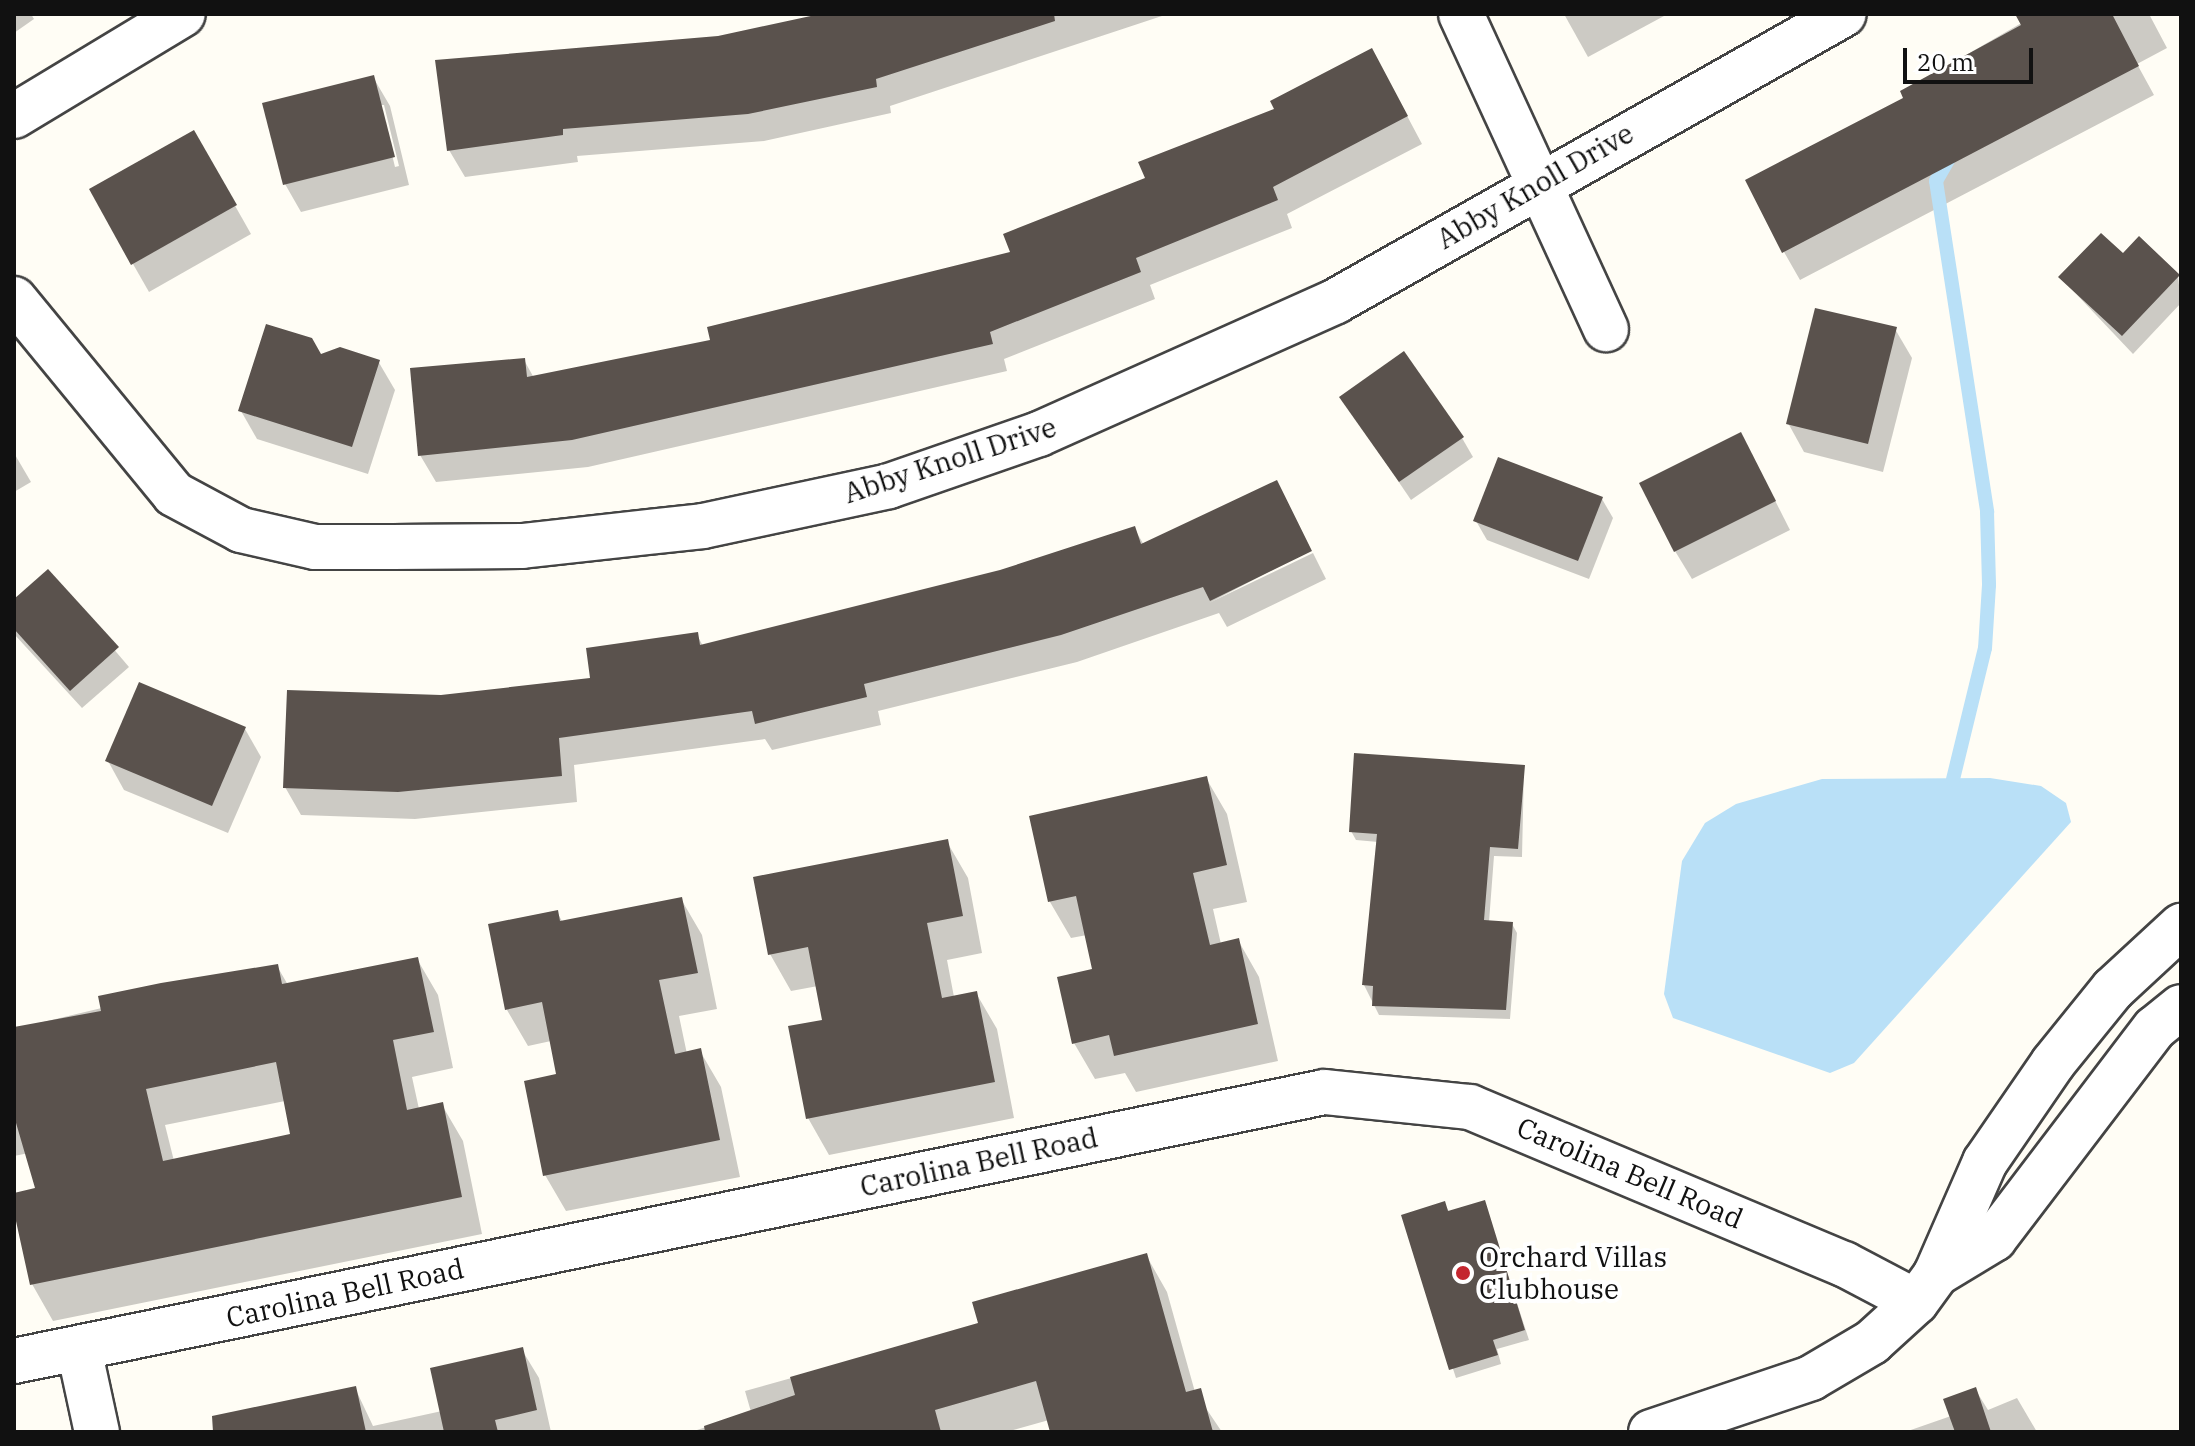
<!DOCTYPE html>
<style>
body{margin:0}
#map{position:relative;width:2195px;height:1446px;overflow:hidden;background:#fffdf5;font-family:"IBM Plex Serif",serif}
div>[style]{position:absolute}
.water>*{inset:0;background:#b9e0f7}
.shadow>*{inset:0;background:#0003}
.stream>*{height:14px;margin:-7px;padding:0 7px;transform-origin:7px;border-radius:7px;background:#b9e0f7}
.building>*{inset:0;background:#5a524d}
.roads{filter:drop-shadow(2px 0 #444) drop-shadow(-2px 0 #444) drop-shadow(0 2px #444) drop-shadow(0 -2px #444)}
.minor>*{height:44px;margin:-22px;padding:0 22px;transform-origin:22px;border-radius:22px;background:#fff}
.dots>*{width:22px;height:22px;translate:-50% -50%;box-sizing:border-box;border:4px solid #fff;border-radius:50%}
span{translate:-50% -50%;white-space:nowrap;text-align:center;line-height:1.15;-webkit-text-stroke:8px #fff;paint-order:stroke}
.street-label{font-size:28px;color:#111}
.poi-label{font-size:28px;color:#111}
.left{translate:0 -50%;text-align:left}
.frame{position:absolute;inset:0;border:16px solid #111;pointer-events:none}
.scale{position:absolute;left:1903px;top:48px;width:130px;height:36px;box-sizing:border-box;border:4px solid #111;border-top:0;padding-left:10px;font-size:24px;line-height:28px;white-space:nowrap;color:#111;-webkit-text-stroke:6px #fff;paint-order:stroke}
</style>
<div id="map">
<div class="water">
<i style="clip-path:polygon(1990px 778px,2041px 786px,2066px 803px,2071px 822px,1854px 1063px,1830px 1073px,1673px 1018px,1664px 994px,1682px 861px,1705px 823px,1736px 804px,1822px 779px)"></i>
</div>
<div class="shadow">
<i style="clip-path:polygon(14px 14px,31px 14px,34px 19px,14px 33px)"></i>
<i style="clip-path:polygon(829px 14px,1168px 14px,890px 106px,891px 113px,764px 141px,577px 156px,578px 162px,465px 177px,449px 150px,718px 38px)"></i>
<i style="clip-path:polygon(1564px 14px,1663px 14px,1664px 16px,1588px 57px)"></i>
<i style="clip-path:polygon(2037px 14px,2149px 14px,2167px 48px,2137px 64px,2154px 95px,1800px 280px,1784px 252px,1906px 99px,1902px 92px)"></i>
<i style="clip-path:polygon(evenodd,373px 77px,390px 106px,409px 185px,301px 212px,285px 184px,373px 77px,380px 105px,384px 105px,399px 166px,395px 167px,380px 105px)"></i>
<i style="clip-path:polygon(1387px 78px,1422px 144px,1287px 214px,1292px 228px,1150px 285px,1155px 299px,1004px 359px,1007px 371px,588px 467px,436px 482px,420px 455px,524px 360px,534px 378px,713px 342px,1013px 253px,1277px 110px)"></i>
<i style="clip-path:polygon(194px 133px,251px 234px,149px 292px,133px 264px)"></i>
<i style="clip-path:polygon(2178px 276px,2181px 303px,2133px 354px,2061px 278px)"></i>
<i style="clip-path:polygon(1895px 329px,1912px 358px,1883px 472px,1804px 452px,1788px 423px)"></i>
<i style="clip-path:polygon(320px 357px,378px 361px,395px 390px,368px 474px,257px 439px,241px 411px)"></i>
<i style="clip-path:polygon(1341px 397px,1462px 438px,1473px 457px,1411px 500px)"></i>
<i style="clip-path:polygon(14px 453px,31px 482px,14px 492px)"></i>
<i style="clip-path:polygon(1756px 463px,1790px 530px,1692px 579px,1675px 551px)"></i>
<i style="clip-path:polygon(1276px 482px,1311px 550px,1209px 603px,1313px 553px,1326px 579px,1227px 627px,1219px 613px,1077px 662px,878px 711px,881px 725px,772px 750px,765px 739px,574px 765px,577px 802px,415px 819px,301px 815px,285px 787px,441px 697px,592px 679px,697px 635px,703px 646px,1001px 572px,1134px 528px,1144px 545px)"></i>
<i style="clip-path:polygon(1602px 499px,1613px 518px,1589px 579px,1487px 540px,1476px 521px)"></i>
<i style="clip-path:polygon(48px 572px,129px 667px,82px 708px,14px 634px,14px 601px)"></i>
<i style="clip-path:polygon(245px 729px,261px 757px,228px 833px,124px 790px,108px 761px)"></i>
<i style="clip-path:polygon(1524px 767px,1522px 857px,1494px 856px,1489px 922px,1512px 924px,1517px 933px,1510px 1019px,1379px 1015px,1364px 985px,1378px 842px,1356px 840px,1351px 831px)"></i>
<i style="clip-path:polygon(1206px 778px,1227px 814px,1247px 902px,1213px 909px,1221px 944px,1238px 940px,1259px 977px,1278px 1061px,1136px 1092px,1125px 1073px,1095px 1079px,1074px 1043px,1095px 970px,1087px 935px,1071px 938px,1050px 902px,1031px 817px)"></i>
<i style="clip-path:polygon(947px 842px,968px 878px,982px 953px,947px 960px,954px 997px,976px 993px,997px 1029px,1014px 1118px,829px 1155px,808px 1118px,825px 1021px,818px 986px,791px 991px,770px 954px)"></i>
<i style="clip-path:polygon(681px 899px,702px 935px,717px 1009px,679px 1016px,687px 1054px,700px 1051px,721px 1087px,740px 1177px,566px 1211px,545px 1175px,558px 1076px,551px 1041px,528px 1046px,507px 1010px,557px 912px,563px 923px)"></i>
<i style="clip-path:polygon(evenodd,417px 959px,438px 995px,453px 1068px,412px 1077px,419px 1109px,442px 1105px,463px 1141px,482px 1234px,53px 1321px,32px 1284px,14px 1203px,14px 1195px,37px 1190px,29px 1153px,14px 1156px,14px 1029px,277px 966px,288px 985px,417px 959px,285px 1101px,292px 1136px,174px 1161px,165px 1125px,285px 1101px)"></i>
<i style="clip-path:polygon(1484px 1202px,1529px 1340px,1497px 1349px,1501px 1364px,1456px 1378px,1403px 1216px,1444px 1203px,1450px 1213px)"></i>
<i style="clip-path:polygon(1146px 1255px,1167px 1292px,1195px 1392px,1222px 1432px,1052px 1432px,1049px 1420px,1006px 1432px,691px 1432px,751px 1412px,745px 1391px,981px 1325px)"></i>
<i style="clip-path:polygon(522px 1350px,539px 1378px,551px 1432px,271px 1432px,355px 1388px,373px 1426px,442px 1411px)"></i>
<i style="clip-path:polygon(1975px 1389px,1988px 1410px,2017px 1398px,2037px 1432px,1905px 1432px,1951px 1416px)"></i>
</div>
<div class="stream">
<i style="left:1951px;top:155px;width:30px;rotate:120deg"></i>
<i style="left:1936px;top:181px;width:335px;rotate:81.2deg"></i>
<i style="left:1987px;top:512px;width:73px;rotate:88.4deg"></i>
<i style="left:1989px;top:585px;width:63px;rotate:93.6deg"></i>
<i style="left:1985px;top:648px;width:135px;rotate:103.7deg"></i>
</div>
<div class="building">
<i style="clip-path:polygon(820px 14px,1054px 14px,1055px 21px,876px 79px,877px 87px,748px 114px,563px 129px,563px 135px,447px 151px,435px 60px,718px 36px)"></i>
<i style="clip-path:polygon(2015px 14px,2112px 14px,2139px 66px,1782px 253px,1745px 180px,1903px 98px,1900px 91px,2021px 25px)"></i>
<i style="clip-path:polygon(1372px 48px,1408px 116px,1273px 187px,1278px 200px,1136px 258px,1141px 272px,990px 332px,993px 344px,572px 440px,418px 456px,410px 368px,525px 358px,527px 377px,710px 340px,707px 327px,1010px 252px,1003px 234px,1145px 178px,1138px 162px,1274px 109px,1270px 101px)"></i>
<i style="clip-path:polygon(374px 75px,395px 157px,283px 185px,262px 103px)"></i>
<i style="clip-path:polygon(194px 130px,237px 205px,131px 265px,89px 189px)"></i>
<i style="clip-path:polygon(2101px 233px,2123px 253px,2139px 236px,2180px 275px,2122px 336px,2058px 277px)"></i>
<i style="clip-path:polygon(1815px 308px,1897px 327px,1868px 444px,1786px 424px)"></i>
<i style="clip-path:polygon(266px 324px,312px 338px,321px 354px,340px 347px,380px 360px,352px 447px,238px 411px)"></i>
<i style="clip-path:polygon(1404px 351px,1464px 437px,1399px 482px,1339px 397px)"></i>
<i style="clip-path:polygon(1741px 432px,1776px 501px,1674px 552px,1639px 483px)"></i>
<i style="clip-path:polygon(1498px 457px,1603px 497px,1578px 561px,1473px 521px)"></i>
<i style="clip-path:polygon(1277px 480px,1312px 551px,1210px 601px,1203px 587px,1061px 635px,864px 684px,867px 697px,755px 724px,752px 711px,559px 738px,562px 776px,398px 792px,283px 788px,287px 690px,441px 695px,590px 678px,586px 648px,698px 632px,700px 645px,1000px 570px,1135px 526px,1141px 544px)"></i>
<i style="clip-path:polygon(48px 569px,119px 647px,70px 691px,14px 629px,14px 599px)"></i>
<i style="clip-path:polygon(139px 682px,246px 727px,212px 806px,105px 761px)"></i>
<i style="clip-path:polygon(1354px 753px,1525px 765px,1518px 849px,1490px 847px,1484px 920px,1513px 922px,1506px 1010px,1372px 1006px,1373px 986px,1362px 985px,1377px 834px,1349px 832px)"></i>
<i style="clip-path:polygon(1207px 776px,1227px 865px,1193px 873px,1210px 945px,1239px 938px,1258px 1024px,1114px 1056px,1109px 1035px,1072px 1044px,1057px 977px,1092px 969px,1076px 896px,1048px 902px,1029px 816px)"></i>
<i style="clip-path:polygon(948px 839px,963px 916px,927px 923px,942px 998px,977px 991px,995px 1082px,806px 1119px,788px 1026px,822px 1020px,808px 947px,768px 955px,753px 877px)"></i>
<i style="clip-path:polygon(682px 897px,698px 973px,659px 980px,675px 1054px,701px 1048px,720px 1140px,543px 1176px,524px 1081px,556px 1074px,542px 1002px,505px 1010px,488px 924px,558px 910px,560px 921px)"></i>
<i style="clip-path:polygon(evenodd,418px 957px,434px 1032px,393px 1040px,407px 1110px,443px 1102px,462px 1197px,30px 1285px,14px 1212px,14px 1193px,35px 1188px,14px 1116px,14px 1027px,101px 1011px,98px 996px,161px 983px,278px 964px,282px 984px,418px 957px,276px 1062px,290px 1134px,163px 1161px,146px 1089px,276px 1062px)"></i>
<i style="clip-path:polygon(1485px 1200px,1525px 1330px,1493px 1340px,1498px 1355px,1449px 1370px,1401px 1215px,1445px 1201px,1448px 1211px)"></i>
<i style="clip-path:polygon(1147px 1253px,1186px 1392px,1201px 1388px,1213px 1432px,1050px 1432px,1036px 1381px,935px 1410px,941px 1432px,705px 1432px,704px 1426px,795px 1395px,790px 1377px,978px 1323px,972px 1302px)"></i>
<i style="clip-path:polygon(523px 1347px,537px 1410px,495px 1420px,498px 1432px,444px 1432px,430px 1368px)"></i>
<i style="clip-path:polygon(356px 1386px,366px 1432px,213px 1432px,212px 1416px)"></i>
<i style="clip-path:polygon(1976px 1387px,1991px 1432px,1955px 1432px,1943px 1399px)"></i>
</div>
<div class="roads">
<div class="minor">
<i style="left:1461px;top:14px;width:347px;rotate:65.3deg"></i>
<i style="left:14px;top:116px;width:197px;rotate:-31.1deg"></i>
<i style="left:14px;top:299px;width:252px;rotate:50.6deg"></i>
<i style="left:174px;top:494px;width:76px;rotate:28.2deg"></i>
<i style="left:241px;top:530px;width:76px;rotate:12.9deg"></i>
<i style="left:315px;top:547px;width:78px"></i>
<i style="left:393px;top:547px;width:129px;rotate:-0.4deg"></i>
<i style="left:522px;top:546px;width:182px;rotate:-6.3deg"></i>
<i style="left:703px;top:526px;width:190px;rotate:-12.1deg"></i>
<i style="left:889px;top:486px;width:159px;rotate:-19.1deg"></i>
<i style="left:1039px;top:434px;width:325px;rotate:-24.1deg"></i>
<i style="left:1336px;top:301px;width:583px;rotate:-29.46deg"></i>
<i style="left:1936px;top:1274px;width:68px;rotate:-31.1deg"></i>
<i style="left:1994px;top:1239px;width:265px;rotate:-52.7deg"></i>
<i style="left:2155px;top:1028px;width:33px;rotate:-39deg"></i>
<i style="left:79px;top:1349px;width:85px;rotate:77.8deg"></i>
<i style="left:14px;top:1361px;width:1337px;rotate:-11.6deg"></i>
<i style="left:1324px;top:1092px;width:147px;rotate:5.9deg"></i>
<i style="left:1470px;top:1107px;width:406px;rotate:22.8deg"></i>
<i style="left:1844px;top:1264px;width:81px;rotate:27.8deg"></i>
<i style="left:1651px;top:1432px;width:169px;rotate:-18.6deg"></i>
<i style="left:1811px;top:1378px;width:71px;rotate:-30.5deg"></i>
<i style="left:1872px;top:1342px;width:59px;rotate:-42.3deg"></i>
<i style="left:1916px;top:1302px;width:34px;rotate:-54deg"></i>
<i style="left:1936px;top:1274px;width:122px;rotate:-66.4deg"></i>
<i style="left:1985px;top:1162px;width:120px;rotate:-55.5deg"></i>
<i style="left:2053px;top:1063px;width:95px;rotate:-51deg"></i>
<i style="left:2113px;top:989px;width:93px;rotate:-42.8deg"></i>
</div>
</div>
<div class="dots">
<i style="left:1463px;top:1273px;background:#c4262e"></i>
</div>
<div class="street-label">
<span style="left:1535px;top:186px;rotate:-30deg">Abby Knoll Drive</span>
<span style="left:950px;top:460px;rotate:-18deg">Abby Knoll Drive</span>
<span style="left:979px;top:1162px;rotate:-12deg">Carolina Bell Road</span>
<span style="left:1630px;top:1173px;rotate:23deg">Carolina Bell Road</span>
<span style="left:345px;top:1293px;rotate:-12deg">Carolina Bell Road</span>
</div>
<div class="poi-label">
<span class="left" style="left:1479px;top:1273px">Orchard Villas<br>Clubhouse</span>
</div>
<div class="frame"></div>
<div class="scale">20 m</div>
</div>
